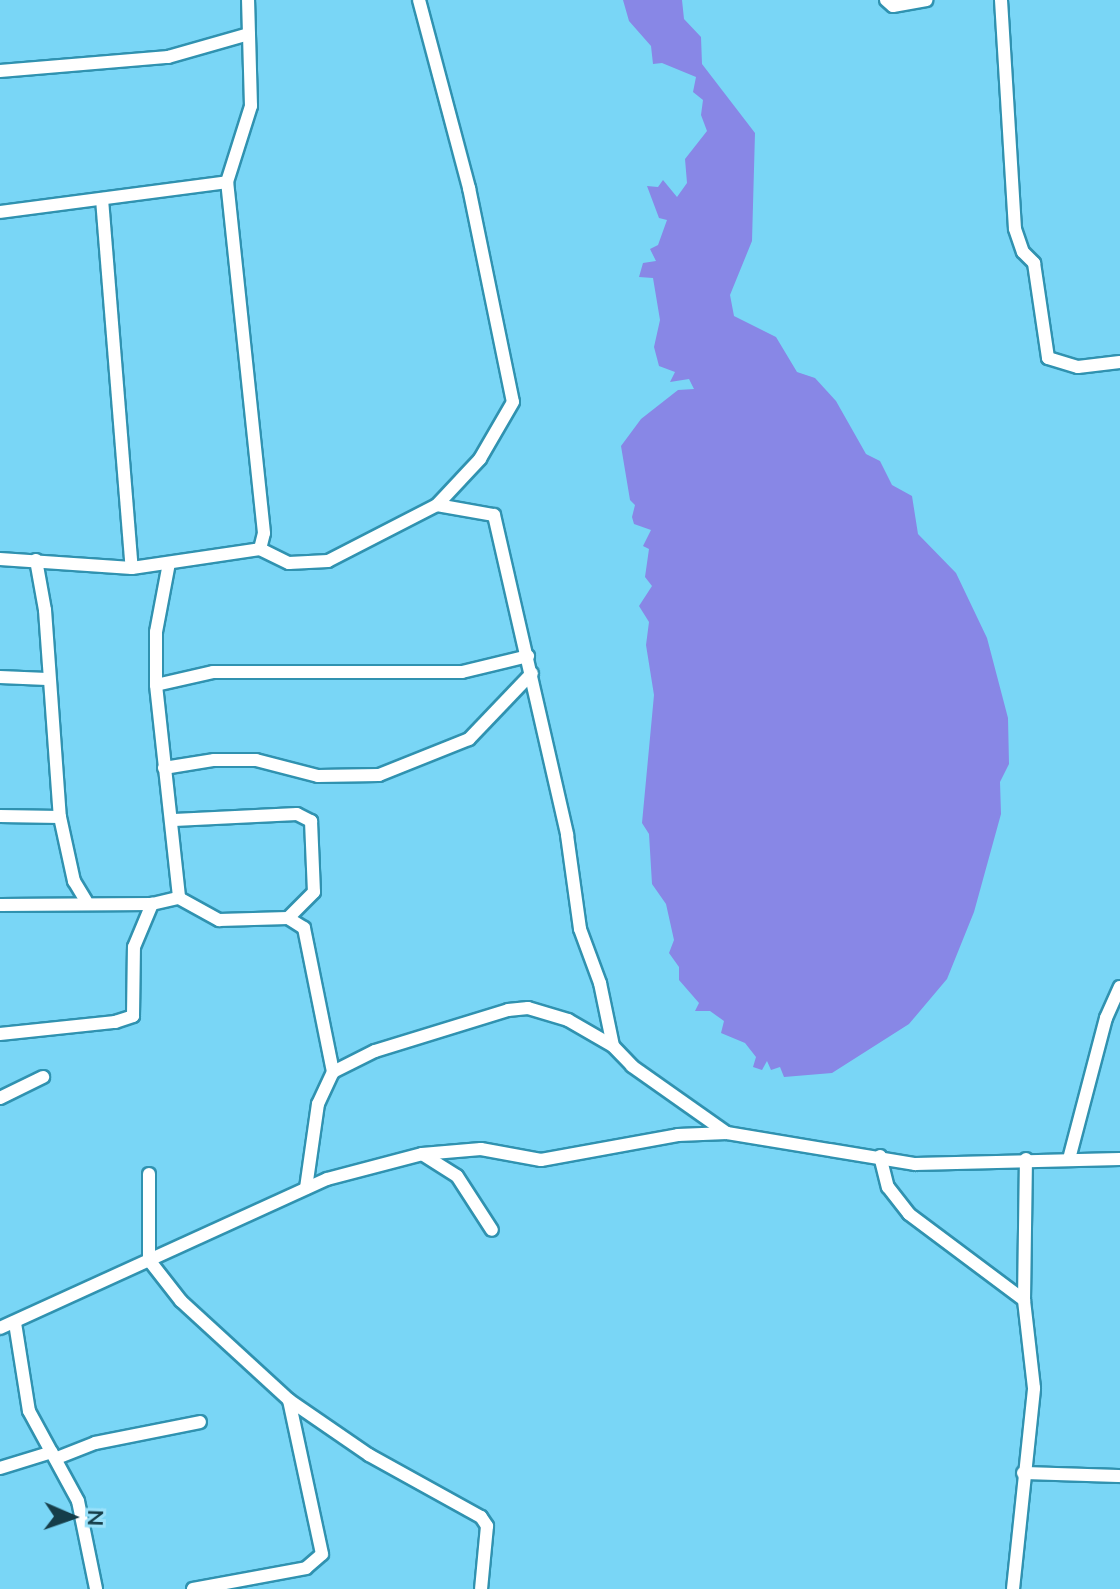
<!DOCTYPE html>
<style>
body{margin:0}
#map{position:relative;width:1120px;height:1589px;overflow:hidden;background:#79d6f6;font-family:Mulish,sans-serif}
div>[style]{position:absolute}
.water>*{inset:0;background:#8887e6}
.roads{filter:drop-shadow(2px 0 #3092b0) drop-shadow(-2px 0 #3092b0) drop-shadow(0 2px #3092b0) drop-shadow(0 -2px #3092b0)}
.minor>*{height:12px;margin:-6px;padding:0 6px;transform-origin:6px;border-radius:6px;background:#fff}
span{translate:-50% -50%;white-space:nowrap;text-align:center;line-height:1.15;-webkit-text-stroke:7px #99e1fa;paint-order:stroke}
.north{position:absolute;left:32px;top:1477px;width:80px;height:80px;-webkit-text-stroke:6px #99e1fa;paint-order:stroke;rotate:92deg;font-size:22px;font-weight:700;line-height:32px;text-align:center;color:#153d49}
.north::after{content:'';display:block;margin:auto;width:28px;height:36px;background:#153d49;clip-path:polygon(50% 0,100% 100%,50% 72%,0 100%)}
</style>
<div id="map">
<div class="water">
<i style="clip-path:polygon(623px 0,682px 0,684px 19px,701px 37px,702px 64px,755px 133px,752px 241px,730px 295px,734px 316px,776px 337px,797px 372px,815px 378px,836px 401px,866px 454px,880px 461px,892px 485px,912px 496px,918px 534px,956px 573px,987px 638px,1008px 718px,1009px 764px,1000px 782px,1001px 814px,974px 912px,947px 979px,909px 1024px,832px 1073px,784px 1077px,780px 1067px,771px 1070px,767px 1061px,762px 1070px,753px 1067px,756px 1057px,745px 1043px,721px 1033px,724px 1021px,710px 1011px,695px 1011px,699px 1003px,679px 980px,679px 967px,669px 953px,674px 940px,666px 904px,652px 884px,649px 834px,642px 823px,654px 695px,646px 645px,649px 622px,639px 606px,652px 586px,645px 577px,649px 549px,643px 546px,651px 530px,634px 524px,632px 517px,635px 505px,630px 500px,621px 446px,641px 419px,678px 390px,694px 389px,689px 379px,670px 382px,675px 372px,659px 366px,654px 347px,660px 320px,653px 278px,639px 277px,643px 263px,656px 261px,650px 249px,658px 245px,667px 220px,659px 218px,647px 186px,658px 187px,663px 180px,677px 197px,687px 183px,685px 159px,707px 131px,701px 115px,703px 100px,693px 92px,696px 77px,662px 63px,653px 64px,651px 46px,629px 21px)"></i>
</div>
<div class="roads">
<div class="minor">
<i style="left:419px;top:0;width:195px;rotate:75.1deg"></i>
<i style="left:469px;top:188px;width:218px;rotate:78.4deg"></i>
<i style="left:513px;top:402px;width:66px;rotate:120.1deg"></i>
<i style="left:480px;top:459px;width:63px;rotate:133.1deg"></i>
<i style="left:886px;top:0;width:9px;rotate:41deg"></i>
<i style="left:893px;top:6px;width:34px;rotate:-10deg"></i>
<i style="left:1001px;top:0;width:229px;rotate:86.5deg"></i>
<i style="left:1015px;top:229px;width:24px;rotate:71deg"></i>
<i style="left:1023px;top:252px;width:16px;rotate:45deg"></i>
<i style="left:1034px;top:263px;width:96px;rotate:81.6deg"></i>
<i style="left:1048px;top:358px;width:31px;rotate:17deg"></i>
<i style="left:1078px;top:367px;width:42px;rotate:-6.8deg"></i>
<i style="left:0;top:71px;width:169px;rotate:-4.8deg"></i>
<i style="left:168px;top:57px;width:84px;rotate:-15.9deg"></i>
<i style="left:102px;top:199px;width:370px;rotate:85.4deg"></i>
<i style="left:0;top:212px;width:229px;rotate:-7.5deg"></i>
<i style="left:260px;top:549px;width:32px;rotate:26deg"></i>
<i style="left:289px;top:563px;width:39px;rotate:-3deg"></i>
<i style="left:328px;top:561px;width:123px;rotate:-27.2deg"></i>
<i style="left:437px;top:505px;width:58px;rotate:10deg"></i>
<i style="left:494px;top:515px;width:328px;rotate:77.1deg"></i>
<i style="left:567px;top:835px;width:95px;rotate:82.1deg"></i>
<i style="left:580px;top:929px;width:58px;rotate:69.7deg"></i>
<i style="left:600px;top:983px;width:64px;rotate:78.3deg"></i>
<i style="left:0;top:559px;width:132px;rotate:3.9deg"></i>
<i style="left:132px;top:568px;width:129px;rotate:-8.4deg"></i>
<i style="left:260px;top:549px;width:16px;rotate:-76deg"></i>
<i style="left:264px;top:533px;width:353px;rotate:-96deg"></i>
<i style="left:227px;top:182px;width:80px;rotate:-72.5deg"></i>
<i style="left:251px;top:106px;width:106px;rotate:-91.6deg"></i>
<i style="left:36px;top:560px;width:51px;rotate:79.8deg"></i>
<i style="left:45px;top:610px;width:208px;rotate:85.9deg"></i>
<i style="left:60px;top:817px;width:66px;rotate:77.7deg"></i>
<i style="left:74px;top:881px;width:23px;rotate:59deg"></i>
<i style="left:169px;top:563px;width:70px;rotate:100.7deg"></i>
<i style="left:156px;top:632px;width:53px;rotate:90deg"></i>
<i style="left:156px;top:685px;width:214px;rotate:83.8deg"></i>
<i style="left:179px;top:898px;width:46px;rotate:28.8deg"></i>
<i style="left:219px;top:920px;width:69px;rotate:-1.7deg"></i>
<i style="left:288px;top:918px;width:19px;rotate:32deg"></i>
<i style="left:304px;top:928px;width:147px;rotate:78.6deg"></i>
<i style="left:0;top:677px;width:47px;rotate:2.4deg"></i>
<i style="left:156px;top:685px;width:58px;rotate:-12.8deg"></i>
<i style="left:213px;top:672px;width:249px"></i>
<i style="left:462px;top:672px;width:68px;rotate:-13.6deg"></i>
<i style="left:164px;top:768px;width:51px;rotate:-9.1deg"></i>
<i style="left:214px;top:760px;width:42px"></i>
<i style="left:256px;top:760px;width:64px;rotate:14.5deg"></i>
<i style="left:318px;top:776px;width:61px;rotate:-0.9deg"></i>
<i style="left:379px;top:775px;width:97px;rotate:-21.8deg"></i>
<i style="left:469px;top:739px;width:91px;rotate:-46.3deg"></i>
<i style="left:0;top:816px;width:60px;rotate:1deg"></i>
<i style="left:174px;top:820px;width:123px;rotate:-2.8deg"></i>
<i style="left:297px;top:814px;width:16px;rotate:27deg"></i>
<i style="left:311px;top:821px;width:71px;rotate:87.6deg"></i>
<i style="left:314px;top:892px;width:37px;rotate:135deg"></i>
<i style="left:0;top:905px;width:152px;rotate:-0.4deg"></i>
<i style="left:152px;top:904px;width:28px;rotate:-13deg"></i>
<i style="left:0;top:1034px;width:116px;rotate:-6deg"></i>
<i style="left:115px;top:1022px;width:19px;rotate:-18deg"></i>
<i style="left:133px;top:1016px;width:69px;rotate:-89.2deg"></i>
<i style="left:134px;top:947px;width:47px;rotate:-67.3deg"></i>
<i style="left:0;top:1098px;width:48px;rotate:-26deg"></i>
<i style="left:422px;top:1154px;width:41px;rotate:32.2deg"></i>
<i style="left:457px;top:1176px;width:64px;rotate:57.1deg"></i>
<i style="left:880px;top:1156px;width:32px;rotate:76deg"></i>
<i style="left:888px;top:1187px;width:34px;rotate:52deg"></i>
<i style="left:909px;top:1214px;width:144px;rotate:36.8deg"></i>
<i style="left:1069px;top:1159px;width:146px;rotate:-75.3deg"></i>
<i style="left:1106px;top:1018px;width:34px;rotate:-66deg"></i>
<i style="left:149px;top:1174px;width:86px;rotate:90deg"></i>
<i style="left:149px;top:1260px;width:52px;rotate:52deg"></i>
<i style="left:181px;top:1301px;width:147px;rotate:42.5deg"></i>
<i style="left:289px;top:1400px;width:97px;rotate:34.5deg"></i>
<i style="left:369px;top:1455px;width:128px;rotate:29deg"></i>
<i style="left:481px;top:1517px;width:11px;rotate:56deg"></i>
<i style="left:487px;top:1526px;width:63px;rotate:95.4deg"></i>
<i style="left:306px;top:1188px;width:85px;rotate:-81.9deg"></i>
<i style="left:318px;top:1104px;width:35px;rotate:-65deg"></i>
<i style="left:333px;top:1072px;width:47px;rotate:-26.6deg"></i>
<i style="left:375px;top:1051px;width:139px;rotate:-17.1deg"></i>
<i style="left:508px;top:1010px;width:20px;rotate:-6deg"></i>
<i style="left:528px;top:1008px;width:42px;rotate:16.7deg"></i>
<i style="left:568px;top:1020px;width:52px;rotate:30deg"></i>
<i style="left:613px;top:1046px;width:28px;rotate:46deg"></i>
<i style="left:632px;top:1066px;width:116px;rotate:35.2deg"></i>
<i style="left:15px;top:1323px;width:89px;rotate:81deg"></i>
<i style="left:29px;top:1411px;width:102px;rotate:61.4deg"></i>
<i style="left:78px;top:1501px;width:90px;rotate:78.4deg"></i>
<i style="left:0;top:1328px;width:359px;rotate:-24.5deg"></i>
<i style="left:327px;top:1179px;width:98px;rotate:-14.7deg"></i>
<i style="left:422px;top:1154px;width:59px;rotate:-4.8deg"></i>
<i style="left:481px;top:1149px;width:61px;rotate:10.4deg"></i>
<i style="left:541px;top:1160px;width:139px;rotate:-10.3deg"></i>
<i style="left:678px;top:1135px;width:49px;rotate:-2.3deg"></i>
<i style="left:727px;top:1133px;width:191px;rotate:9.4deg"></i>
<i style="left:915px;top:1164px;width:205px;rotate:-1.4deg"></i>
<i style="left:57px;top:1458px;width:41px;rotate:-21.5deg"></i>
<i style="left:95px;top:1443px;width:107px;rotate:-11.3deg"></i>
<i style="left:0;top:1468px;width:54px;rotate:-17.1deg"></i>
<i style="left:1023px;top:1473px;width:97px;rotate:1.8deg"></i>
<i style="left:193px;top:1589px;width:115px;rotate:-10.5deg"></i>
<i style="left:306px;top:1568px;width:21px;rotate:-41deg"></i>
<i style="left:322px;top:1554px;width:157px;rotate:-102.1deg"></i>
<i style="left:1013px;top:1589px;width:202px;rotate:-84deg"></i>
<i style="left:1034px;top:1388px;width:89px;rotate:-96.5deg"></i>
<i style="left:1024px;top:1300px;width:141px;rotate:-89.2deg"></i>
</div>
</div>
<div class="north">N</div>
</div>
